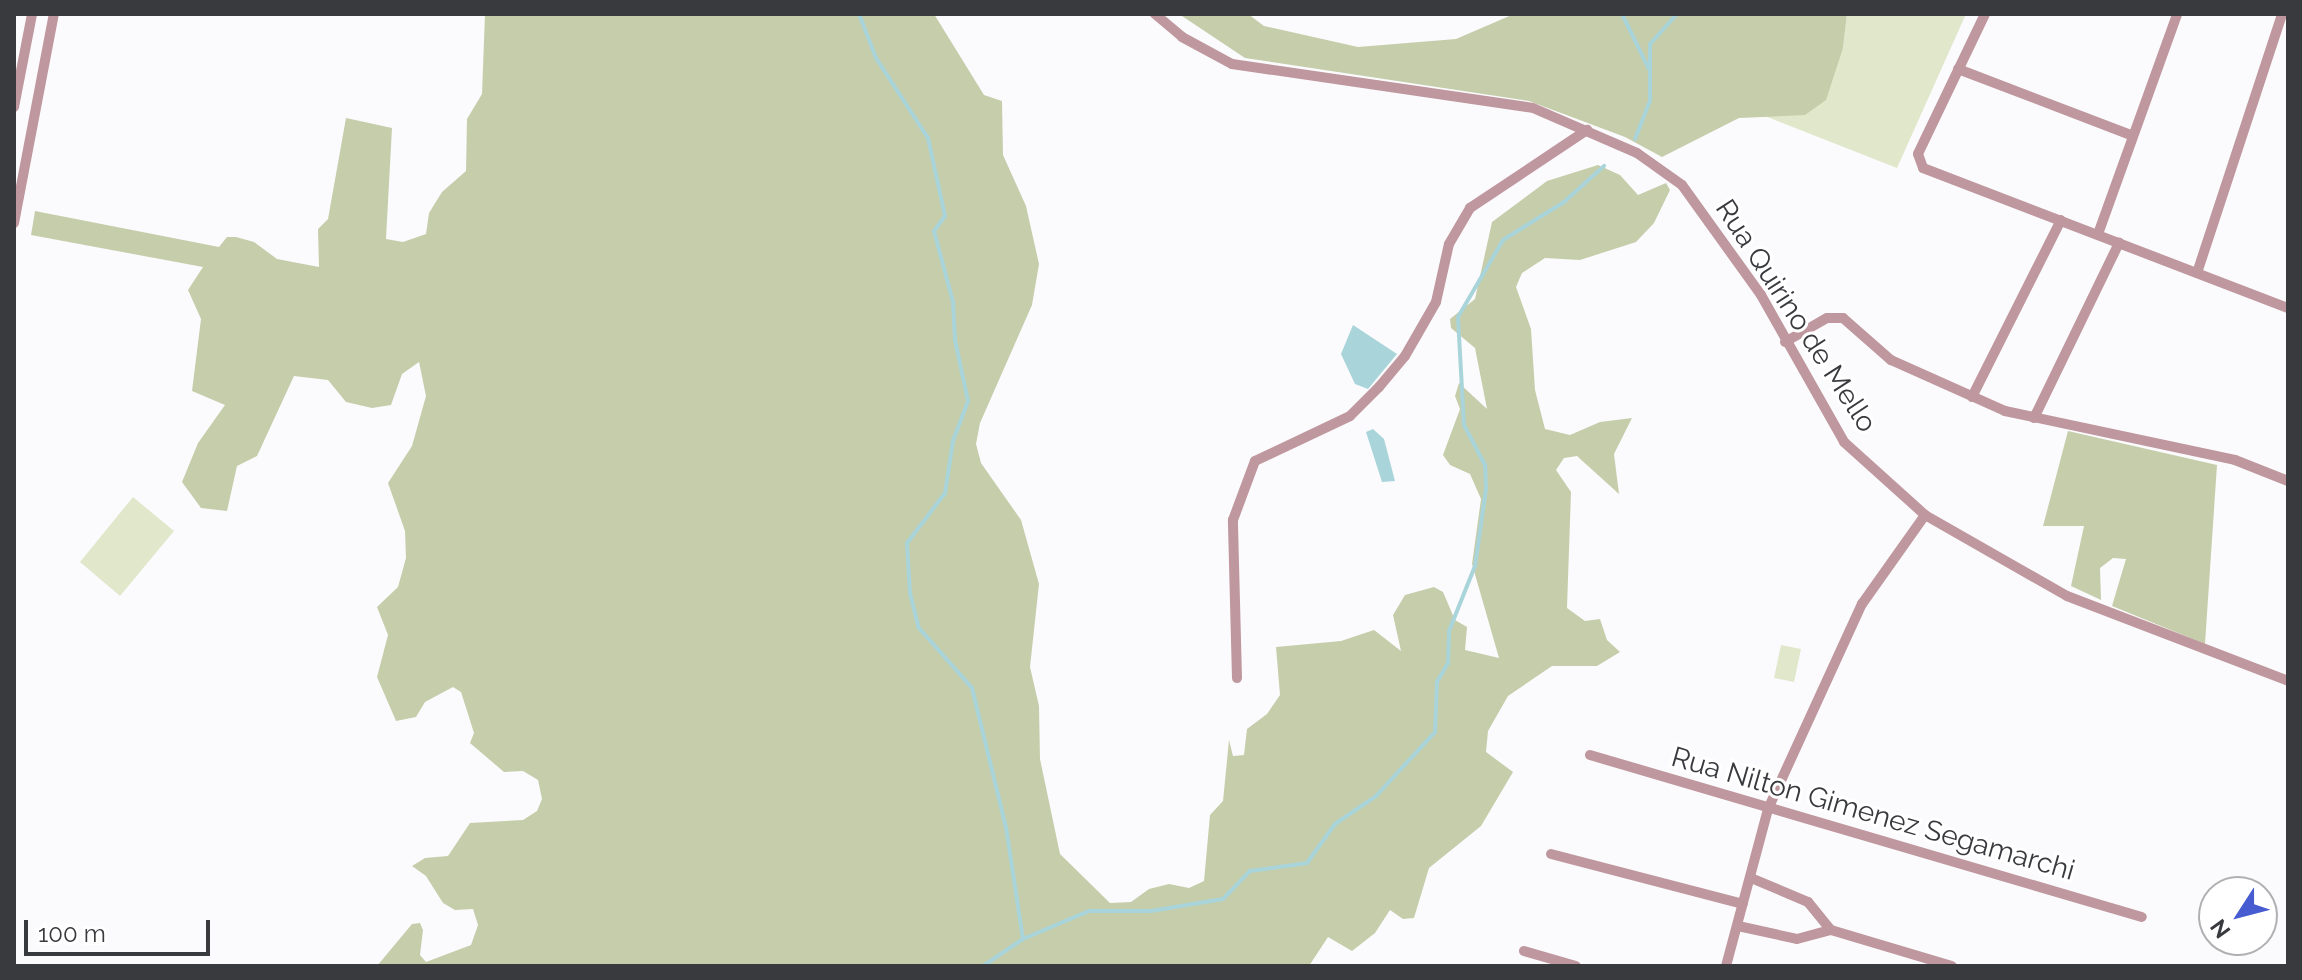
<!DOCTYPE html>
<style>
body{margin:0}
#map{position:relative;width:2302px;height:980px;overflow:hidden;background:#fbfbfd;font-family:Raleway,sans-serif}
div>[style]{position:absolute}
.green>*{inset:0;background:#e1e7cb}
.forest>*{inset:0;background:#c6cdab}
.water>*{inset:0;background:#a8d4da}
.stream>*{height:4px;margin:-2px;padding:0 2px;transform-origin:2px;border-radius:2px;background:#a8d4da}
.minor>*{height:10px;margin:-5px;padding:0 5px;transform-origin:5px;border-radius:5px;background:#bf979e}
span{translate:-50% -50%;white-space:nowrap;text-align:center;line-height:1.15;-webkit-text-stroke:6px #fff;paint-order:stroke}
.street-label{font-size:28px;color:#393a3e}
.frame{position:absolute;inset:0;border:16px solid #393a3e;pointer-events:none}
.north{position:absolute;left:2198px;top:876px;width:80px;height:80px;box-sizing:border-box;background:#fff;border:2px solid #b0b0b2;border-radius:50%;rotate:234deg;font-size:22px;font-weight:700;line-height:32px;text-align:center;color:#393a3e}
.north::after{content:'';display:block;margin:auto;width:28px;height:36px;background:#475cd0;clip-path:polygon(50% 0,100% 100%,50% 72%,0 100%)}
.scale{position:absolute;left:24px;top:920px;width:186px;height:36px;box-sizing:border-box;border:4px solid #393a3e;border-top:0;padding-left:10px;font-size:24px;line-height:28px;white-space:nowrap;color:#393a3e;-webkit-text-stroke:6px #fff;paint-order:stroke}
</style>
<div id="map">
<div class="green">
<i style="clip-path:polygon(1847px 14px,1966px 14px,1897px 168px,1762px 115px,1805px 115px,1843px 48px)"></i>
<i style="clip-path:polygon(133px 497px,174px 531px,120px 596px,80px 562px)"></i>
<i style="clip-path:polygon(1781px 645px,1801px 649px,1794px 682px,1774px 678px)"></i>
</div>
<div class="forest">
<i style="clip-path:polygon(485px 14px,934px 14px,984px 95px,1002px 101px,1003px 155px,1026px 206px,1039px 264px,1032px 305px,980px 423px,976px 444px,981px 463px,1021px 520px,1039px 584px,1030px 667px,1039px 706px,1040px 759px,1060px 854px,1110px 903px,1131px 902px,1149px 889px,1169px 884px,1189px 888px,1204px 881px,1210px 815px,1223px 801px,1229px 740px,1233px 756px,1244px 755px,1247px 729px,1267px 714px,1280px 695px,1276px 647px,1341px 641px,1374px 630px,1401px 651px,1393px 615px,1405px 595px,1434px 587px,1443px 592px,1455px 620px,1467px 627px,1465px 650px,1499px 658px,1472px 564px,1481px 499px,1470px 474px,1450px 465px,1443px 455px,1460px 409px,1455px 396px,1459px 383px,1487px 409px,1475px 348px,1451px 328px,1450px 319px,1475px 299px,1492px 222px,1547px 181px,1598px 165px,1620px 175px,1638px 195px,1666px 183px,1670px 190px,1654px 223px,1636px 242px,1580px 260px,1545px 258px,1522px 273px,1516px 287px,1531px 329px,1535px 390px,1545px 429px,1570px 435px,1600px 422px,1632px 418px,1614px 454px,1619px 494px,1577px 456px,1564px 458px,1556px 470px,1571px 492px,1567px 608px,1585px 621px,1600px 619px,1607px 640px,1620px 652px,1597px 666px,1552px 666px,1508px 696px,1488px 731px,1486px 752px,1513px 772px,1481px 826px,1429px 868px,1414px 918px,1403px 919px,1390px 910px,1375px 933px,1352px 951px,1328px 937px,1309px 966px,377px 966px,412px 924px,420px 923px,423px 930px,420px 955px,426px 962px,471px 945px,478px 925px,473px 909px,455px 910px,443px 903px,426px 876px,412px 866px,425px 858px,448px 856px,470px 823px,523px 820px,537px 811px,542px 799px,538px 780px,523px 771px,504px 772px,470px 743px,474px 733px,461px 692px,453px 687px,425px 702px,416px 717px,396px 721px,377px 677px,388px 635px,377px 607px,398px 587px,406px 558px,405px 531px,388px 483px,412px 446px,426px 396px,419px 362px,402px 374px,391px 405px,372px 408px,346px 402px,328px 380px,294px 376px,257px 456px,237px 466px,227px 511px,201px 508px,182px 482px,198px 443px,225px 405px,192px 391px,201px 319px,188px 290px,203px 267px,31px 235px,35px 211px,219px 247px,227px 237px,236px 237px,254px 242px,277px 259px,319px 267px,318px 229px,328px 219px,346px 118px,392px 128px,386px 239px,403px 242px,426px 234px,429px 213px,442px 192px,466px 171px,467px 119px,482px 94px)"></i>
<i style="clip-path:polygon(1179px 14px,1248px 14px,1264px 26px,1358px 47px,1456px 39px,1514px 14px,1847px 14px,1843px 48px,1826px 100px,1805px 115px,1739px 118px,1662px 157px,1625px 137px,1529px 101px,1245px 58px)"></i>
<i style="clip-path:polygon(2068px 431px,2217px 465px,2205px 644px,2112px 606px,2126px 559px,2113px 558px,2100px 568px,2101px 600px,2071px 586px,2084px 526px,2043px 526px)"></i>
</div>
<div class="water">
<i style="clip-path:polygon(1353px 325px,1397px 354px,1368px 389px,1355px 384px,1341px 354px)"></i>
<i style="clip-path:polygon(1373px 429px,1384px 439px,1395px 481px,1382px 482px,1366px 432px)"></i>
</div>
<div class="stream">
<i style="left:859px;top:14px;width:47px;rotate:68.9deg"></i>
<i style="left:876px;top:58px;width:95px;rotate:57deg"></i>
<i style="left:928px;top:138px;width:80px;rotate:77.7deg"></i>
<i style="left:945px;top:216px;width:19px;rotate:126deg"></i>
<i style="left:934px;top:231px;width:73px;rotate:75deg"></i>
<i style="left:953px;top:302px;width:38px;rotate:87deg"></i>
<i style="left:955px;top:340px;width:62px;rotate:78deg"></i>
<i style="left:968px;top:401px;width:43px;rotate:110.6deg"></i>
<i style="left:953px;top:441px;width:53px;rotate:98.7deg"></i>
<i style="left:945px;top:493px;width:63px;rotate:127.2deg"></i>
<i style="left:907px;top:543px;width:50px;rotate:86.6deg"></i>
<i style="left:910px;top:593px;width:36px;rotate:76deg"></i>
<i style="left:919px;top:628px;width:80px;rotate:48.5deg"></i>
<i style="left:972px;top:688px;width:143px;rotate:76.3deg"></i>
<i style="left:1006px;top:827px;width:113px;rotate:81.4deg"></i>
<i style="left:1622px;top:14px;width:61px;rotate:63.9deg"></i>
<i style="left:1635px;top:139px;width:41px;rotate:-68.5deg"></i>
<i style="left:1650px;top:101px;width:57px;rotate:-90deg"></i>
<i style="left:1650px;top:44px;width:40px;rotate:-48deg"></i>
<i style="left:983px;top:966px;width:48px;rotate:-34deg"></i>
<i style="left:1023px;top:939px;width:72px;rotate:-23deg"></i>
<i style="left:1089px;top:911px;width:62px"></i>
<i style="left:1151px;top:911px;width:73px;rotate:-9.5deg"></i>
<i style="left:1223px;top:899px;width:39px;rotate:-46deg"></i>
<i style="left:1250px;top:871px;width:58px;rotate:-8deg"></i>
<i style="left:1307px;top:863px;width:48px;rotate:-54.3deg"></i>
<i style="left:1335px;top:824px;width:50px;rotate:-34.3deg"></i>
<i style="left:1376px;top:796px;width:87px;rotate:-47.3deg"></i>
<i style="left:1435px;top:732px;width:50px;rotate:-87.7deg"></i>
<i style="left:1437px;top:682px;width:22px;rotate:-60deg"></i>
<i style="left:1448px;top:663px;width:32px;rotate:-88deg"></i>
<i style="left:1449px;top:631px;width:70px;rotate:-68.2deg"></i>
<i style="left:1475px;top:566px;width:78px;rotate:-81.9deg"></i>
<i style="left:1486px;top:489px;width:24px;rotate:-92deg"></i>
<i style="left:1485px;top:465px;width:45px;rotate:-117.7deg"></i>
<i style="left:1464px;top:425px;width:108px;rotate:-93.2deg"></i>
<i style="left:1458px;top:317px;width:89px;rotate:-59.7deg"></i>
<i style="left:1503px;top:240px;width:72px;rotate:-31.9deg"></i>
<i style="left:1564px;top:202px;width:54px;rotate:-42deg"></i>
</div>
<div class="minor">
<i style="left:1155px;top:14px;width:35px;rotate:40deg"></i>
<i style="left:1182px;top:37px;width:57px;rotate:28.4deg"></i>
<i style="left:1232px;top:64px;width:304px;rotate:8.3deg"></i>
<i style="left:1533px;top:108px;width:113px;rotate:23.4deg"></i>
<i style="left:1637px;top:153px;width:55px;rotate:35.4deg"></i>
<i style="left:1682px;top:185px;width:135px;rotate:54.3deg"></i>
<i style="left:1761px;top:295px;width:169px;rotate:60.5deg"></i>
<i style="left:1844px;top:442px;width:109px;rotate:42deg"></i>
<i style="left:1925px;top:515px;width:163px;rotate:29.7deg"></i>
<i style="left:2067px;top:596px;width:237px;rotate:21deg"></i>
<i style="left:1985px;top:14px;width:155px;rotate:115.6deg"></i>
<i style="left:1918px;top:154px;width:15px;rotate:70deg"></i>
<i style="left:1923px;top:168px;width:391px;rotate:21deg"></i>
<i style="left:1958px;top:69px;width:187px;rotate:20.9deg"></i>
<i style="left:14px;top:107px;width:95px;rotate:-79deg"></i>
<i style="left:14px;top:223px;width:213px;rotate:-79.2deg"></i>
<i style="left:2098px;top:234px;width:234px;rotate:-70.2deg"></i>
<i style="left:2197px;top:273px;width:273px;rotate:-71.8deg"></i>
<i style="left:1785px;top:342px;width:48px;rotate:-29.7deg"></i>
<i style="left:1827px;top:318px;width:16px"></i>
<i style="left:1843px;top:318px;width:64px;rotate:41.2deg"></i>
<i style="left:1891px;top:360px;width:125px;rotate:24.1deg"></i>
<i style="left:2005px;top:411px;width:235px;rotate:12deg"></i>
<i style="left:2235px;top:460px;width:57px;rotate:21.6deg"></i>
<i style="left:1972px;top:397px;width:198px;rotate:-63.3deg"></i>
<i style="left:2034px;top:418px;width:195px;rotate:-64.1deg"></i>
<i style="left:1237px;top:678px;width:158px;rotate:-91.5deg"></i>
<i style="left:1233px;top:520px;width:63px;rotate:-69.6deg"></i>
<i style="left:1255px;top:461px;width:105px;rotate:-25.3deg"></i>
<i style="left:1350px;top:416px;width:41px;rotate:-45deg"></i>
<i style="left:1379px;top:387px;width:40px;rotate:-50deg"></i>
<i style="left:1405px;top:356px;width:62px;rotate:-60.1deg"></i>
<i style="left:1436px;top:302px;width:59px;rotate:-77.4deg"></i>
<i style="left:1449px;top:244px;width:42px;rotate:-59.7deg"></i>
<i style="left:1470px;top:208px;width:141px;rotate:-33.7deg"></i>
<i style="left:1590px;top:755px;width:575px;rotate:16.36deg"></i>
<i style="left:1551px;top:854px;width:198px;rotate:14.6deg"></i>
<i style="left:1751px;top:878px;width:62px;rotate:22.8deg"></i>
<i style="left:1808px;top:902px;width:36px;rotate:51deg"></i>
<i style="left:1738px;top:926px;width:60px;rotate:12.4deg"></i>
<i style="left:1797px;top:939px;width:35px;rotate:-15deg"></i>
<i style="left:1831px;top:930px;width:126px;rotate:16.6deg"></i>
<i style="left:1524px;top:951px;width:54px;rotate:16.1deg"></i>
<i style="left:1726px;top:966px;width:163px;rotate:-75deg"></i>
<i style="left:1768px;top:809px;width:226px;rotate:-65.4deg"></i>
<i style="left:1862px;top:604px;width:109px;rotate:-54.7deg"></i>
</div>
<div class="street-label">
<span style="left:1796px;top:316px;rotate:57deg">Rua Quirino de Mello</span>
<span style="left:1873px;top:814px;rotate:16deg">Rua Nilton Gimenez Segamarchi</span>
</div>
<div class="frame"></div>
<div class="north">N</div>
<div class="scale">100 m</div>
</div>
